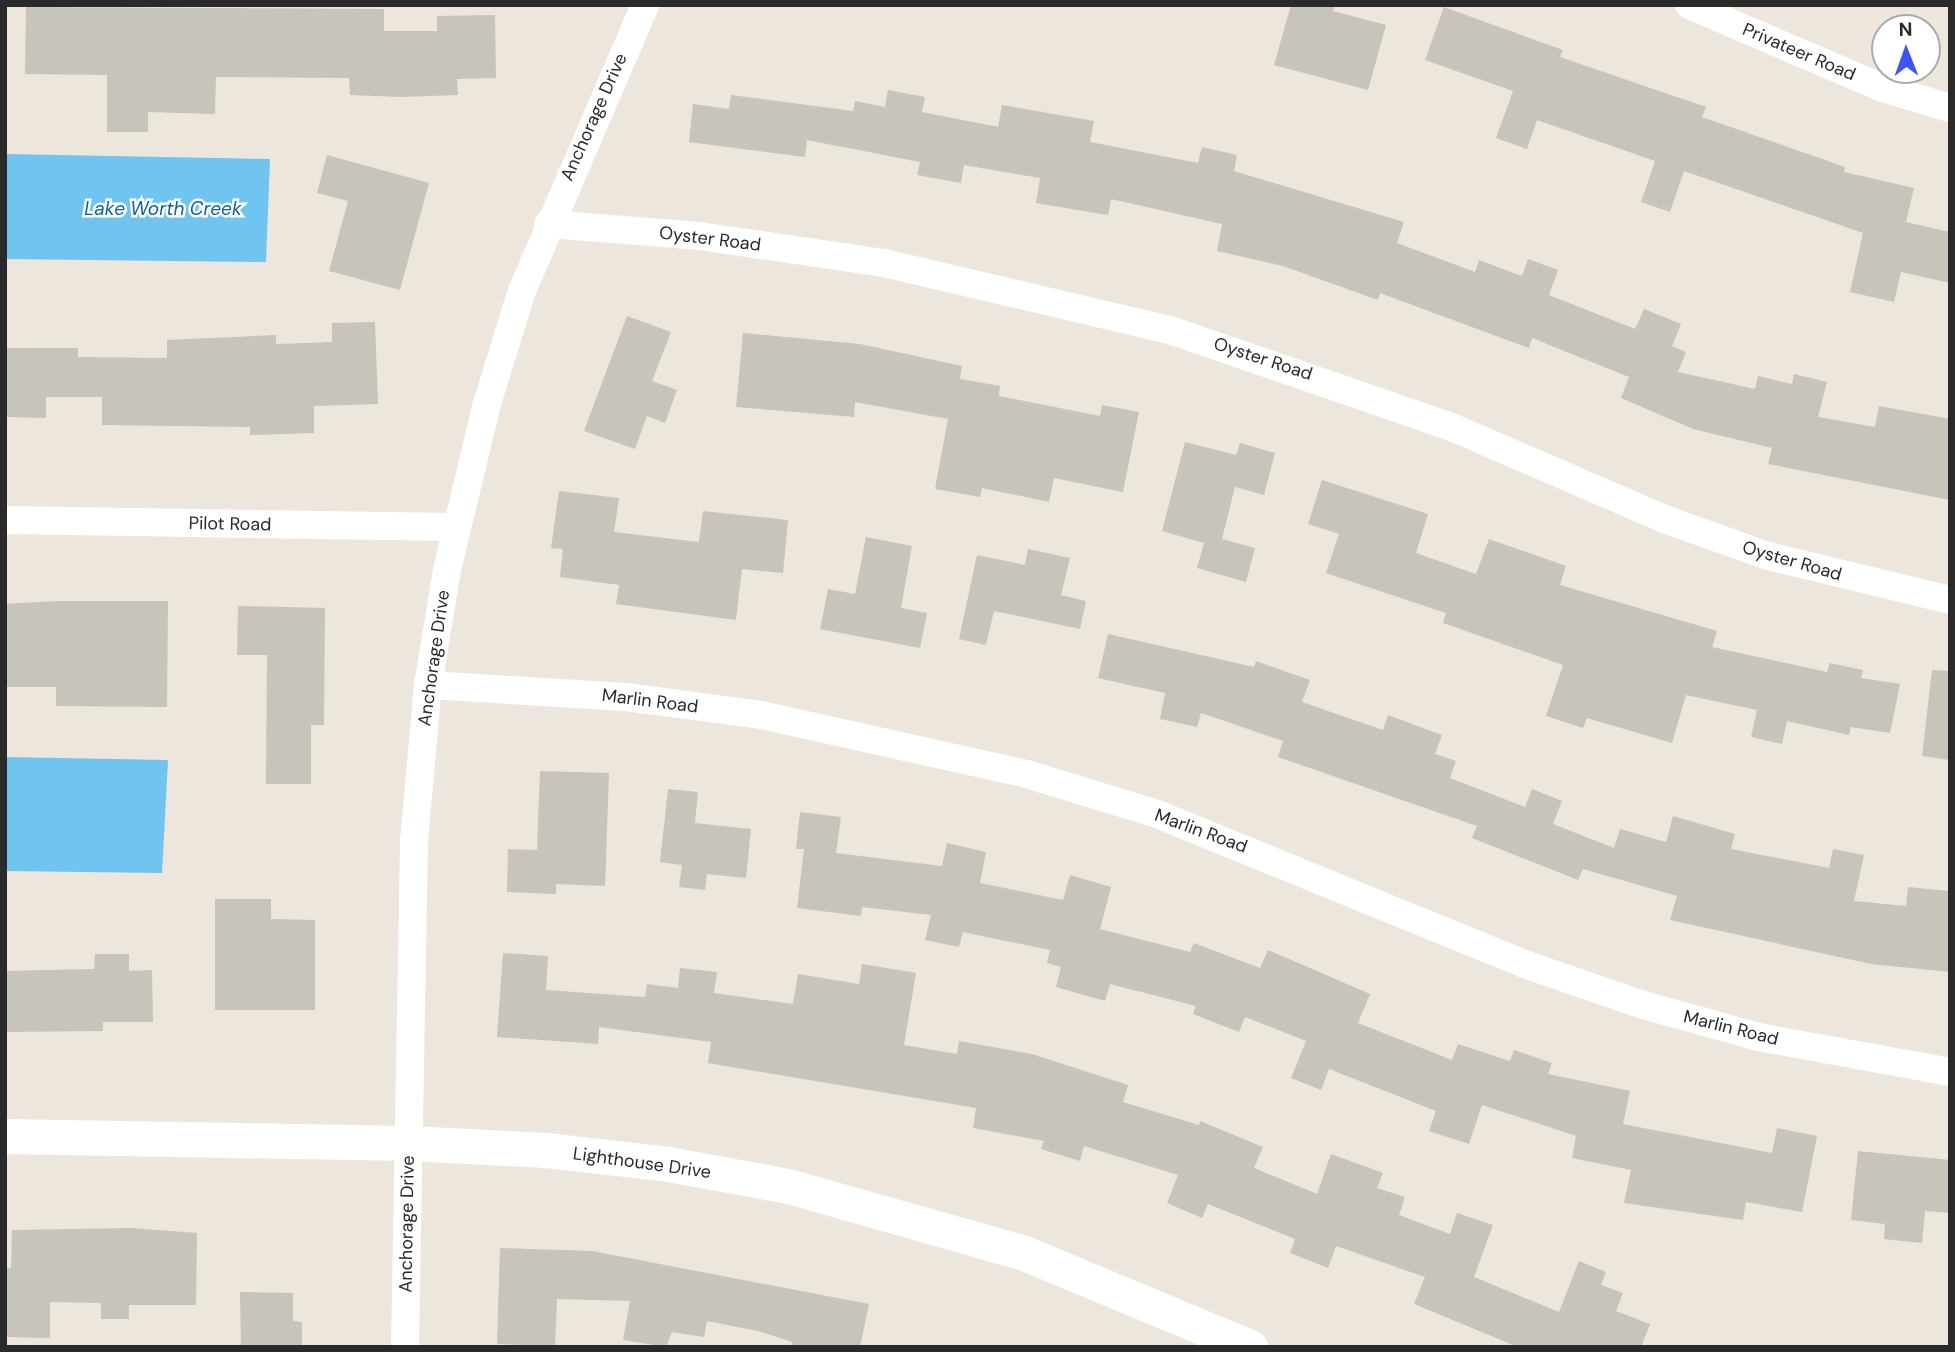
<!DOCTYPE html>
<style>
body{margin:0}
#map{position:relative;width:1955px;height:1352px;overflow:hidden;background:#ece6dc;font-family:"DM Sans",sans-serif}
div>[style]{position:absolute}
.water>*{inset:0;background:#6fc5ef}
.building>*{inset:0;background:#c7c4bb}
.minor>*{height:28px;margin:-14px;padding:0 14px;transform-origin:14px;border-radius:14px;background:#fff}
.tertiary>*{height:35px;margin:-17.5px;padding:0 17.5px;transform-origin:17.5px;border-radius:17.5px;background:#fff}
span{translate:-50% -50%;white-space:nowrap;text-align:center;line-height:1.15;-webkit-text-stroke:5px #fff;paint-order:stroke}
.street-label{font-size:18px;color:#2a2a2a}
.water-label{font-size:19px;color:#0d629b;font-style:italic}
.frame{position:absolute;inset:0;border:7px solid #2a2a2a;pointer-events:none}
.north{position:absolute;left:1871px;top:14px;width:70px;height:70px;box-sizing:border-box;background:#fff;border:2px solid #aaa;border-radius:50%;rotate:359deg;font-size:19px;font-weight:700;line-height:28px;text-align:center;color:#2a2a2a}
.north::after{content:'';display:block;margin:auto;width:24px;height:32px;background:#3c55fa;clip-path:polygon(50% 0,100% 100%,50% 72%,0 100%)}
</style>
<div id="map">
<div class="water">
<i style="clip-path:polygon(5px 154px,270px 159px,266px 262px,5px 259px)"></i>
<i style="clip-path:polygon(5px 757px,168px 760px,162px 873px,5px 871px)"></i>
</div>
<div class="building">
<i style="clip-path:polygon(1291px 5px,1335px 5px,1333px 11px,1386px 25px,1368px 90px,1274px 65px)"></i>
<i style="clip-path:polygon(26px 7px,384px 9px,384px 31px,437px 31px,437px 16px,495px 15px,496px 78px,457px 79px,458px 95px,401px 97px,350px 95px,349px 78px,216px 77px,215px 114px,148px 112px,148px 132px,107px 132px,107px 75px,25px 74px)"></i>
<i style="clip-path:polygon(1444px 7px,1563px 50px,1560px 57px,1706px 107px,1702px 117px,1845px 167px,1844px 172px,1914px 188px,1906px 222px,1950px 232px,1950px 283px,1901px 272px,1894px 302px,1850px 292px,1863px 233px,1684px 171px,1670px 212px,1641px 202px,1655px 161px,1537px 120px,1527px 149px,1496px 138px,1513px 91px,1425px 60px)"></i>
<i style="clip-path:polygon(888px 90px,925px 97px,922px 112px,998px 127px,1002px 105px,1094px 121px,1090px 142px,1198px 163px,1202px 147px,1237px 155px,1234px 171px,1404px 222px,1397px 243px,1475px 272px,1479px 260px,1522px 276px,1528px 259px,1558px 270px,1549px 295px,1635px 329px,1644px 309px,1681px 324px,1672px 346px,1686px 352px,1678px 372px,1755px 389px,1758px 376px,1792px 384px,1794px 374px,1827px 382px,1818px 417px,1875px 427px,1879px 406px,1950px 419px,1950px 500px,1768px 464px,1772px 448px,1693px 429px,1621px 398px,1629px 377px,1532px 338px,1529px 348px,1380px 293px,1378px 300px,1283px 266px,1217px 251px,1222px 224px,1111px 199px,1108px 215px,1036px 203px,1040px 178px,964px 165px,961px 183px,917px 175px,920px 162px,807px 140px,805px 157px,689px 142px,693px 104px,729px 109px,731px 95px,853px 111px,855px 101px,885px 107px)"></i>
<i style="clip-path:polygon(327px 155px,429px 183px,400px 290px,329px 271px,348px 201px,317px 193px)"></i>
<i style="clip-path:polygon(627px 316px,671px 332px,652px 381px,677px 390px,665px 423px,647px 416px,635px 449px,584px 431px)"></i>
<i style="clip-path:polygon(375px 322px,378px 404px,314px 406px,314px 433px,250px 435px,250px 427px,102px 425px,102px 397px,46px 397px,46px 418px,5px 417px,5px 348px,78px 348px,78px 357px,167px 358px,167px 340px,276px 335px,276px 344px,332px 342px,332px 323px)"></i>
<i style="clip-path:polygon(743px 333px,860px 344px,962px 366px,960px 379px,1000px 386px,999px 396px,1100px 416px,1102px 405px,1139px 412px,1123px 492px,1054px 478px,1049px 502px,982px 488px,980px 497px,935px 489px,948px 419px,855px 402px,854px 417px,736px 407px)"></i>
<i style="clip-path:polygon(1185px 442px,1236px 455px,1240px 443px,1275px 453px,1264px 495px,1235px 487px,1222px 539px,1255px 548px,1246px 582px,1197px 568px,1204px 543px,1162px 531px)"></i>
<i style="clip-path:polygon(1322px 480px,1428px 514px,1416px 553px,1476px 574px,1489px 539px,1566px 566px,1560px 585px,1717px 631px,1712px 647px,1827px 672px,1830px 663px,1863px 670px,1861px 678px,1900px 684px,1890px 733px,1851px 727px,1849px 735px,1787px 721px,1782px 744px,1751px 737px,1757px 710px,1686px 695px,1672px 743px,1587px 718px,1583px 728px,1546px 716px,1563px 665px,1443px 623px,1446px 613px,1326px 573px,1339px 534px,1308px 524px)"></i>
<i style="clip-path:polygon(559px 491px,619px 498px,614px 532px,699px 542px,703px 511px,788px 520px,783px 573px,742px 569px,736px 620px,616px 604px,619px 585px,560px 577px,563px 549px,551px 548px)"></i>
<i style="clip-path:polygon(866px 537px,912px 546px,901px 608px,927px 613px,920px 648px,820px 629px,828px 589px,855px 594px)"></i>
<i style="clip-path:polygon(1028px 549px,1070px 558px,1061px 595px,1086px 601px,1080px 629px,994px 611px,986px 645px,959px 639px,977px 555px,1025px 565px)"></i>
<i style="clip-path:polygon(57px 601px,168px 601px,167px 707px,56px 706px,56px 687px,5px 687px,5px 604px)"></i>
<i style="clip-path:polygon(238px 606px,325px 608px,324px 725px,311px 725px,311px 784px,266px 784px,267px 655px,237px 655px)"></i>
<i style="clip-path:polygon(1108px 634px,1254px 667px,1256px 661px,1310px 680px,1302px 702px,1383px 730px,1388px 715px,1442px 735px,1435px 754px,1456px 761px,1450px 778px,1525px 807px,1532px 789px,1562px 801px,1553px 824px,1614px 848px,1620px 829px,1666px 842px,1673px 816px,1735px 834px,1731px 849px,1829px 868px,1833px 849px,1864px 855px,1854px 901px,1906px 906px,1908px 887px,1948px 891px,1950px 972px,1871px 964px,1670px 920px,1677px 896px,1583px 869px,1578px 880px,1472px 838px,1477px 826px,1278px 757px,1283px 741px,1201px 713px,1197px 727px,1160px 719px,1165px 693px,1098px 678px)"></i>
<i style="clip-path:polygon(1932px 670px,1950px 671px,1950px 760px,1922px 756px)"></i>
<i style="clip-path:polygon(540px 771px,609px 773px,605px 886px,556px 884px,556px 894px,507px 892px,508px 849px,537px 850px)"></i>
<i style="clip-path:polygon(668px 789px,698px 792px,695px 823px,751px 829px,746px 878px,707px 874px,705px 890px,679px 887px,682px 865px,660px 862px)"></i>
<i style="clip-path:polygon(800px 812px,841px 817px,836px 853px,942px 866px,947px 843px,986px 852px,980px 883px,1063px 900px,1070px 875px,1111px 887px,1100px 929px,1190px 952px,1194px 943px,1260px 968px,1268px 950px,1370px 994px,1358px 1023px,1452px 1060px,1458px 1044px,1510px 1061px,1514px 1050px,1552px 1063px,1548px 1074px,1630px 1091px,1623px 1124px,1772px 1153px,1777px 1128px,1817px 1136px,1802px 1212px,1746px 1202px,1743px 1220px,1624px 1203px,1631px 1170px,1572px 1158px,1576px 1136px,1482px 1105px,1469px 1144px,1429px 1131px,1436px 1111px,1329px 1069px,1321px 1090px,1291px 1078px,1306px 1041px,1245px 1017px,1239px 1032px,1193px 1014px,1196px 1006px,1110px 984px,1105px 1001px,1056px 987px,1061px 967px,1047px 963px,1050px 950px,963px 932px,959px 947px,925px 940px,931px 915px,862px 907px,861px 916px,797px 908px,804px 849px,796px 849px)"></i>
<i style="clip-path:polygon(215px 899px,271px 899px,271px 919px,315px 920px,315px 1010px,215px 1010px)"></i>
<i style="clip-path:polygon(503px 953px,548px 956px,546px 990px,645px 997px,647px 984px,678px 988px,680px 968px,717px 972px,714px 993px,793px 1004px,798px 974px,859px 984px,862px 964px,916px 973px,904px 1045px,957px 1054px,959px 1041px,1032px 1054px,1128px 1085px,1123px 1102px,1199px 1125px,1200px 1121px,1263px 1147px,1254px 1168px,1317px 1194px,1331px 1154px,1383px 1173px,1377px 1188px,1405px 1197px,1399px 1215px,1450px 1234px,1457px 1213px,1493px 1225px,1474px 1277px,1559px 1312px,1579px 1261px,1606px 1272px,1601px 1285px,1623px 1293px,1616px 1311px,1650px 1324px,1641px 1347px,1518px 1347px,1414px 1304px,1425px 1277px,1336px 1246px,1328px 1268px,1290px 1253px,1295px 1239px,1208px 1204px,1202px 1218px,1167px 1203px,1178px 1175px,1084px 1146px,1080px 1161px,1041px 1149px,1044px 1141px,973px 1128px,976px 1108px,708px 1063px,711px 1042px,599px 1027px,598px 1044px,497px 1037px)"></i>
<i style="clip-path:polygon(95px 954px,129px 954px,129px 971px,152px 970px,153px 1022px,103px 1022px,103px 1031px,5px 1032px,5px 971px,94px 969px)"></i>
<i style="clip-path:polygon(1858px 1151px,1950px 1160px,1950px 1213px,1925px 1211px,1922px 1243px,1884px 1239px,1885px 1224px,1851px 1220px)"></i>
<i style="clip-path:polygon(131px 1228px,197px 1233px,196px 1305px,129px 1305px,129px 1319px,101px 1319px,101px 1303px,50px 1302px,50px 1338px,5px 1337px,5px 1268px,11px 1268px,12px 1230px)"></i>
<i style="clip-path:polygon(500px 1248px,592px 1251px,869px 1304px,860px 1347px,791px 1347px,792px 1342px,758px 1331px,707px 1321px,704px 1337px,672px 1332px,666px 1347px,623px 1340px,630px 1301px,557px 1299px,555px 1346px,497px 1344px)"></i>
<i style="clip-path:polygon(240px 1292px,293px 1293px,293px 1321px,302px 1322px,302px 1347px,241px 1347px)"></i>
</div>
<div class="minor">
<i style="left:1689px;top:5px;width:208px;rotate:23.2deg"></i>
<i style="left:1880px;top:87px;width:73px;rotate:16.7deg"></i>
<i style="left:548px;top:224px;width:151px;rotate:4.5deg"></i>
<i style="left:699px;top:236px;width:187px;rotate:8.3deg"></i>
<i style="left:884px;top:263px;width:297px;rotate:13.2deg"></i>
<i style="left:1173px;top:331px;width:297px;rotate:19deg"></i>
<i style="left:1454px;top:428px;width:232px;rotate:23.4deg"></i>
<i style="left:1667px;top:520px;width:107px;rotate:19.6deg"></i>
<i style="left:1768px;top:556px;width:187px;rotate:13.6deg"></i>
<i style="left:5px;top:520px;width:450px;rotate:0.9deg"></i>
<i style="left:428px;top:685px;width:198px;rotate:3.5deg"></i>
<i style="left:626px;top:697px;width:136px;rotate:7.6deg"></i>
<i style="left:761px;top:715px;width:272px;rotate:12.5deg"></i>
<i style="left:1027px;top:774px;width:136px;rotate:17.1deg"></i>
<i style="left:1157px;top:814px;width:396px;rotate:22.2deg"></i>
<i style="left:1524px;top:964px;width:123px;rotate:19deg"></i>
<i style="left:1640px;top:1004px;width:123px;rotate:15.6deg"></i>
<i style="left:1758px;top:1037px;width:195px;rotate:10.3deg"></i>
<i style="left:405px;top:1347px;width:506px;rotate:-88.98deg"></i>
<i style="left:414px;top:841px;width:157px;rotate:-84.9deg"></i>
<i style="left:428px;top:685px;width:117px;rotate:-80.6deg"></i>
<i style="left:447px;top:570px;width:168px;rotate:-76.5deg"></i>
<i style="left:486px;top:407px;width:121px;rotate:-72.8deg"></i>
<i style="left:522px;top:291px;width:311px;rotate:-66.7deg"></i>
</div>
<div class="tertiary">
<i style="left:5px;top:1136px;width:403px;rotate:1deg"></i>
<i style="left:408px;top:1143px;width:138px;rotate:2.9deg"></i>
<i style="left:546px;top:1150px;width:123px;rotate:6.5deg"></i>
<i style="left:668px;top:1164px;width:122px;rotate:10.4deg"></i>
<i style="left:788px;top:1186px;width:245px;rotate:15.8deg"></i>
<i style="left:1024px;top:1253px;width:245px;rotate:22.6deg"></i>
</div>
<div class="street-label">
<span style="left:1799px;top:52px;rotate:23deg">Privateer Road</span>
<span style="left:594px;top:117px;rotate:-66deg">Anchorage Drive</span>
<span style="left:710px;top:239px;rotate:7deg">Oyster Road</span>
<span style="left:1263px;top:359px;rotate:18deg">Oyster Road</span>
<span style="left:230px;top:524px;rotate:1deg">Pilot Road</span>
<span style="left:1792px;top:561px;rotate:16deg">Oyster Road</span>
<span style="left:434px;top:658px;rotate:-82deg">Anchorage Drive</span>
<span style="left:650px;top:701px;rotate:7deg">Marlin Road</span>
<span style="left:1201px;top:831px;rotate:20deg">Marlin Road</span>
<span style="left:1731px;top:1028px;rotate:14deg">Marlin Road</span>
<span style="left:642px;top:1163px;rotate:8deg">Lighthouse Drive</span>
<span style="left:407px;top:1224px;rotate:-89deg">Anchorage Drive</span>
</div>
<div class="water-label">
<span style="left:163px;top:209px">Lake Worth Creek</span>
</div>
<div class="frame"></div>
<div class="north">N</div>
</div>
